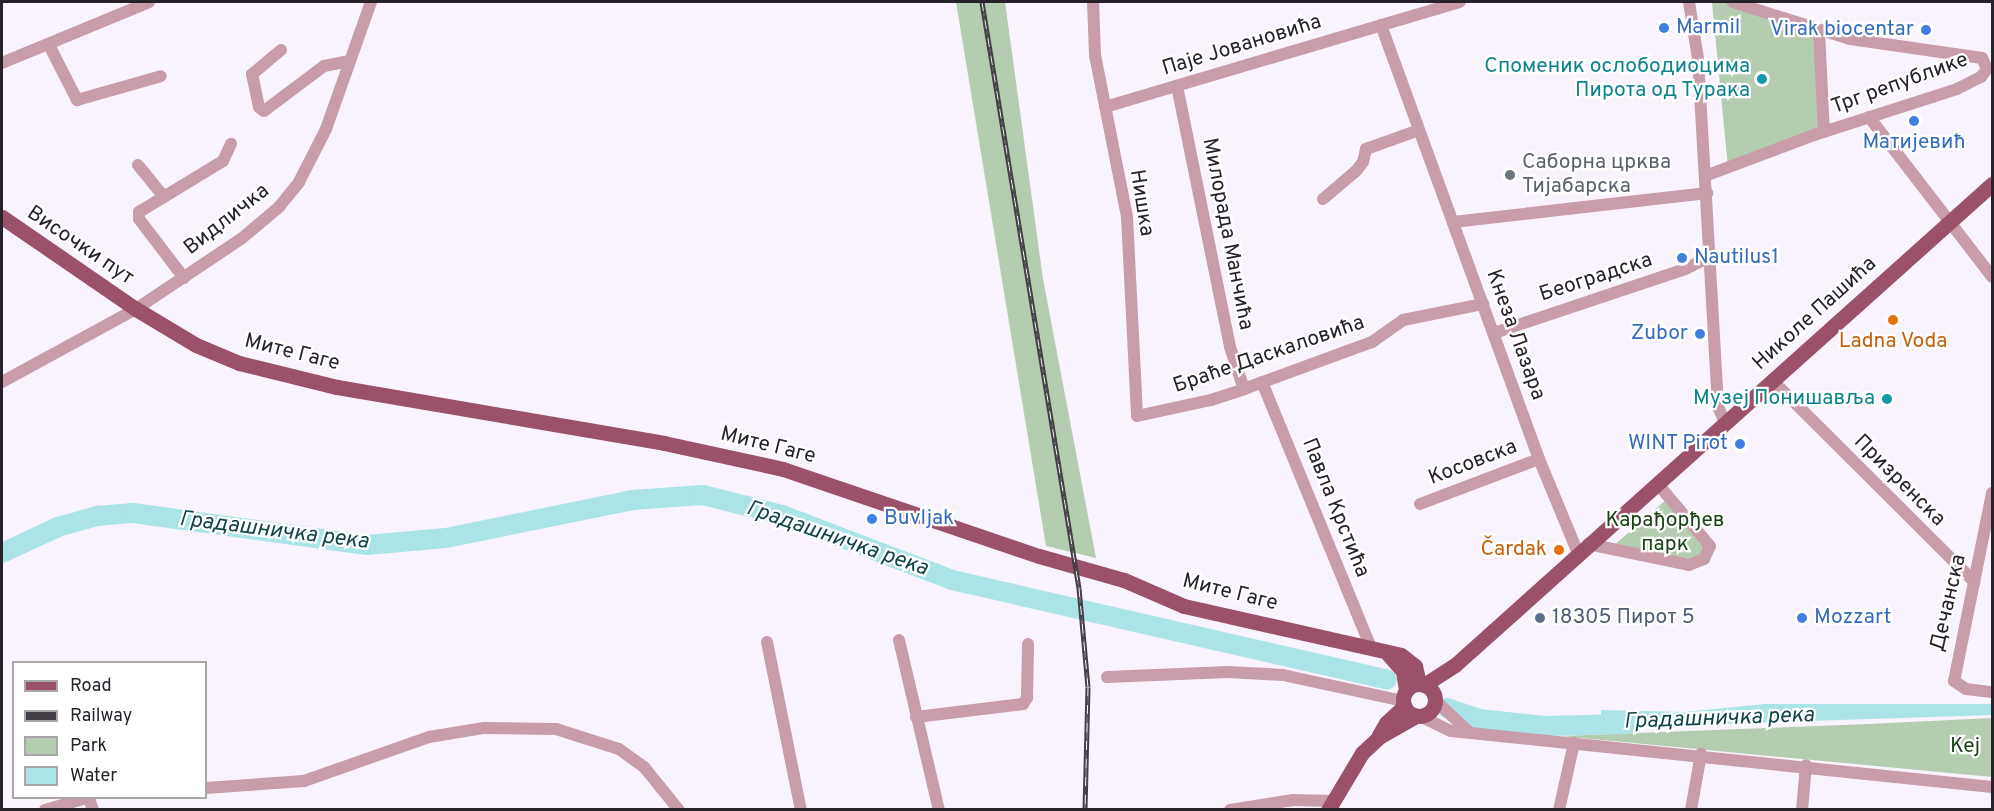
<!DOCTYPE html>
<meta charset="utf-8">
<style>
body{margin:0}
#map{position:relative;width:1994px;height:811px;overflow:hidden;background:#f9f3fd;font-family:Overpass,sans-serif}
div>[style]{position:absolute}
.green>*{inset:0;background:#b4ccb0}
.water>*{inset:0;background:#aae4e7}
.river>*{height:20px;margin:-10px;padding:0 10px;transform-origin:10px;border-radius:10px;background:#aae4e7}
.minor>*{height:12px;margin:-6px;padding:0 6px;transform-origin:6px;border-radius:6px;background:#c89da9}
.major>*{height:15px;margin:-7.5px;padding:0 7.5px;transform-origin:7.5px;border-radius:7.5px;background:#9a5169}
.major>.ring{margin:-7.5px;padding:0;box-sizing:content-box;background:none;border:15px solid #9a5169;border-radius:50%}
.rail>*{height:5px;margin-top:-2.5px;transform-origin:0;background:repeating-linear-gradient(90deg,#fff 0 9px,#443e47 0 18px);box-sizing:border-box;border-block:2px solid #443e47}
.dots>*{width:16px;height:16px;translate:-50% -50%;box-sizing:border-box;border:3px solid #fff;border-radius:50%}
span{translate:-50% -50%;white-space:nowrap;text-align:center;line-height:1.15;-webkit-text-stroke:4.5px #fff;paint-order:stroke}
.shop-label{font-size:21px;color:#366cbe}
.left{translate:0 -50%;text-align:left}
.right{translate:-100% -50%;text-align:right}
.street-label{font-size:21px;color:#27212a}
.culture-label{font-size:21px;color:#0d838f}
.worship-label{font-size:21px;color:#5b616d}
.food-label{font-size:21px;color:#c56008}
.park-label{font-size:21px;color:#184313}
.service-label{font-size:21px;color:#4e5e75}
.water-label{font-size:22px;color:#104547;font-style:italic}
.frame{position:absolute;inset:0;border:3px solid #27212a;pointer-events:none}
.legend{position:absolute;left:12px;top:661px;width:195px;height:138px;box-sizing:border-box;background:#fff;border:2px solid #a9a6aa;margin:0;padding:8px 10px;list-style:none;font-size:18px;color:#27212a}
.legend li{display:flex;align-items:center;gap:12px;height:30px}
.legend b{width:30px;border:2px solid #a9a6aa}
</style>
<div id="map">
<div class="green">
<i style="clip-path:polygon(956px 2px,1005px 2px,1043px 279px,1096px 558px,1046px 546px)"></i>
<i style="clip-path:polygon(1712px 2px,1724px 2px,1817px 32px,1819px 136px,1728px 168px)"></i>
<i style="clip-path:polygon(1668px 498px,1708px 546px,1699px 560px,1611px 548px)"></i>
<i style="clip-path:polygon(1992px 718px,1992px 777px,1560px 736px,1869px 724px)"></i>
</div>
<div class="water">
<i style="clip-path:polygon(1765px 704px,1992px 704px,1992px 715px,1601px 728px,1601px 710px,1684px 712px)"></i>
</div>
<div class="river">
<i style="left:2px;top:553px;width:62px;rotate:-24.9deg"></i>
<i style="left:58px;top:527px;width:41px;rotate:-15.8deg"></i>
<i style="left:97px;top:516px;width:36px;rotate:-5deg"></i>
<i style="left:133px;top:513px;width:236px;rotate:7.8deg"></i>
<i style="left:367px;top:545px;width:79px;rotate:-5.1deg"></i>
<i style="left:446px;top:538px;width:190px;rotate:-11.5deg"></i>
<i style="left:632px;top:500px;width:71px;rotate:-4deg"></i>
<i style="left:703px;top:495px;width:81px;rotate:14.2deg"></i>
<i style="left:782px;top:515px;width:182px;rotate:20.9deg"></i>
<i style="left:952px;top:580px;width:446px;rotate:12.9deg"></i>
<i style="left:1447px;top:708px;width:34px;rotate:19deg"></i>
<i style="left:1479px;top:719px;width:66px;rotate:6.1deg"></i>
<i style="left:1545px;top:726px;width:83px;rotate:-1.4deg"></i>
</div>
<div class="minor">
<i style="left:1093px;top:2px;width:53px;rotate:87.8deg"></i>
<i style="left:1095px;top:55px;width:165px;rotate:78.8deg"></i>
<i style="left:1127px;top:217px;width:199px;rotate:87.1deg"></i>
<i style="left:1137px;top:416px;width:76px;rotate:-12.2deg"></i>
<i style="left:1211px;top:400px;width:35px;rotate:-18deg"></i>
<i style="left:1244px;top:389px;width:136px;rotate:-20.2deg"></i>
<i style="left:1372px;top:342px;width:38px;rotate:-35deg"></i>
<i style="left:1403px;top:320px;width:82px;rotate:-11.3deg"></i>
<i style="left:1689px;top:2px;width:58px;rotate:81deg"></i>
<i style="left:1698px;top:59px;width:349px;rotate:86.7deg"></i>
<i style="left:1718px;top:407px;width:17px;rotate:65deg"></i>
<i style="left:1381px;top:25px;width:462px;rotate:70deg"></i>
<i style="left:1539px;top:459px;width:102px;rotate:67.5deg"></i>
<i style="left:1819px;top:31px;width:101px;rotate:87.2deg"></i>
<i style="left:49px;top:45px;width:62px;rotate:63deg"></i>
<i style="left:77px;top:100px;width:87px;rotate:-15.9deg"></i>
<i style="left:281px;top:50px;width:38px;rotate:140deg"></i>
<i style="left:252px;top:74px;width:34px;rotate:78deg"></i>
<i style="left:259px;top:107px;width:6px;rotate:39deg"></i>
<i style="left:264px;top:111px;width:75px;rotate:-36.9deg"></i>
<i style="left:324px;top:66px;width:25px;rotate:-11deg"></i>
<i style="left:2px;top:63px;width:159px;rotate:-22.5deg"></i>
<i style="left:1177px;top:86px;width:266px;rotate:78.5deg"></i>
<i style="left:1230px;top:347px;width:44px;rotate:71.6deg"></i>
<i style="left:1105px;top:107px;width:370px;rotate:-16.5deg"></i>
<i style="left:1869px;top:117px;width:202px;rotate:52.4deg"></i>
<i style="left:138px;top:165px;width:40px;rotate:51deg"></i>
<i style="left:1705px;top:176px;width:116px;rotate:-20.6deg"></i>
<i style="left:1814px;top:135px;width:150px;rotate:-17.8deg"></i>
<i style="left:1957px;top:89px;width:27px;rotate:-27deg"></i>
<i style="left:1981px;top:77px;width:10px;rotate:-53deg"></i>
<i style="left:1987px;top:69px;width:12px;rotate:-114deg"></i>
<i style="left:1982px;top:58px;width:133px;rotate:-171.8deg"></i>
<i style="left:1850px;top:39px;width:123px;rotate:-162.5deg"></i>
<i style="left:1323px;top:199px;width:43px;rotate:-40.3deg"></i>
<i style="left:1356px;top:171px;width:11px;rotate:-52deg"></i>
<i style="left:1363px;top:162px;width:13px;rotate:-77deg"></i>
<i style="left:1366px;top:149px;width:56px;rotate:-19.7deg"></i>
<i style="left:1453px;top:222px;width:256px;rotate:-6.5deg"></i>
<i style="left:184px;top:278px;width:74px;rotate:-127.3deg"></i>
<i style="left:139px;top:219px;width:7px;rotate:-90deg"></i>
<i style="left:139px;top:212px;width:98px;rotate:-31.3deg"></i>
<i style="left:223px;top:161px;width:19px;rotate:-65deg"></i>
<i style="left:1494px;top:333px;width:201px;rotate:-18.5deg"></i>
<i style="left:1685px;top:269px;width:28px;rotate:-26deg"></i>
<i style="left:1772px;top:380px;width:286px;rotate:44.9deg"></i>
<i style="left:2px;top:382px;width:153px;rotate:-28.6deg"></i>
<i style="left:136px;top:309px;width:126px;rotate:-33.7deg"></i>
<i style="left:241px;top:239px;width:50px;rotate:-40.1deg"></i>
<i style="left:279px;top:207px;width:32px;rotate:-51deg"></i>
<i style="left:299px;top:182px;width:59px;rotate:-63deg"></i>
<i style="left:326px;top:129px;width:135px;rotate:-70.5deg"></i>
<i style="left:1262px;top:382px;width:287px;rotate:67.7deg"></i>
<i style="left:1992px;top:493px;width:192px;rotate:101.4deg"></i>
<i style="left:1954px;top:681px;width:14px;rotate:34deg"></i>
<i style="left:1966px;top:689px;width:26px;rotate:7deg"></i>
<i style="left:1420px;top:504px;width:127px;rotate:-20.7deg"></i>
<i style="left:1588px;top:544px;width:103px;rotate:11.7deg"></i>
<i style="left:1689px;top:565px;width:16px;rotate:-22deg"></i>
<i style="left:1704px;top:559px;width:14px;rotate:-65deg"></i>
<i style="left:1710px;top:546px;width:82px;rotate:-130.1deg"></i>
<i style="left:899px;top:640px;width:175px;rotate:76.8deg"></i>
<i style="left:767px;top:642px;width:171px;rotate:78.6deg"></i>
<i style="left:1107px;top:677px;width:121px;rotate:-2.4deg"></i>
<i style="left:1228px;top:672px;width:55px;rotate:3.1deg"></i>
<i style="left:1283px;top:675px;width:123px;rotate:12.2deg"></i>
<i style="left:1436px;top:701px;width:45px;rotate:43.2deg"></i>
<i style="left:916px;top:717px;width:108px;rotate:-6.9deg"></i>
<i style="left:1023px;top:704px;width:7px;rotate:-56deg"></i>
<i style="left:1027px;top:698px;width:54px;rotate:-88.9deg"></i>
<i style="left:1422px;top:717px;width:32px;rotate:26deg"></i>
<i style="left:1451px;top:731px;width:544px;rotate:5.91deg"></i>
<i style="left:206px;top:788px;width:98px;rotate:-4.1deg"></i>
<i style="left:304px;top:781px;width:133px;rotate:-19.4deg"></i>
<i style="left:429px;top:737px;width:56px;rotate:-9.3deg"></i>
<i style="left:484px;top:728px;width:72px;rotate:0.8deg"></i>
<i style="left:556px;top:729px;width:66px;rotate:17.6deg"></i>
<i style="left:619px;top:749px;width:31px;rotate:36deg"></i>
<i style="left:644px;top:767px;width:55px;rotate:50.9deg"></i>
<i style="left:89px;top:798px;width:13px;rotate:72deg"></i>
<i style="left:45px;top:810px;width:43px;rotate:-16.3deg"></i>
<i style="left:1230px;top:810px;width:64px;rotate:-9deg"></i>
<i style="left:1293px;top:800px;width:40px;rotate:1.4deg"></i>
<i style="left:1559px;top:810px;width:69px;rotate:-77.4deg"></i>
<i style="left:1691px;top:810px;width:57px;rotate:-79.9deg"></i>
<i style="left:1802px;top:810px;width:45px;rotate:-84.9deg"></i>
</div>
<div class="major">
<i style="left:2px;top:217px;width:163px;rotate:34.5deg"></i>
<i style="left:136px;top:309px;width:70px;rotate:31deg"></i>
<i style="left:196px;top:345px;width:47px;rotate:22.7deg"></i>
<i style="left:239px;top:363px;width:101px;rotate:13.8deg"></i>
<i style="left:337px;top:387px;width:332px;rotate:9.7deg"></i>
<i style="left:664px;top:443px;width:122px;rotate:12.3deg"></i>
<i style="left:783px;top:469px;width:270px;rotate:18.8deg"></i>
<i style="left:1039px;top:556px;width:88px;rotate:15.8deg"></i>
<i style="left:1124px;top:580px;width:65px;rotate:23.4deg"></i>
<i style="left:1184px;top:606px;width:222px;rotate:12.7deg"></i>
<i style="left:1401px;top:655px;width:18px;rotate:38deg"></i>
<i style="left:1415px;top:666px;width:18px;rotate:77deg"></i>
<i style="left:1388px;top:654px;width:23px;rotate:49deg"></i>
<i style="left:1403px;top:671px;width:20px;rotate:81deg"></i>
<i class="ring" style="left:1403px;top:684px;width:17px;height:17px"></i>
<i style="left:1424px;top:685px;width:37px;rotate:-33deg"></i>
<i style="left:1455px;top:665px;width:721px;rotate:-41.85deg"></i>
<i style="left:1379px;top:735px;width:14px;rotate:-60deg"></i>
<i style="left:1386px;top:723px;width:25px;rotate:-43deg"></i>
<i style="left:1328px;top:810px;width:66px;rotate:-59.2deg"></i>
<i style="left:1362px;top:753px;width:23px;rotate:-43deg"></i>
<i style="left:1379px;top:737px;width:43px;rotate:-29.6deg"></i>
</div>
<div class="rail">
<i style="left:982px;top:2px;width:594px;rotate:80.6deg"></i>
<i style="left:1079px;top:588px;width:99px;rotate:84.8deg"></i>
<i style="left:1088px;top:687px;width:123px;rotate:91.4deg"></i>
</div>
<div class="dots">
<i style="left:1664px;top:28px;background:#3f7fe0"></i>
<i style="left:1926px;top:30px;background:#3f7fe0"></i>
<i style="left:1762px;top:79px;background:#0f9aa8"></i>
<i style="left:1914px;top:121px;background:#3f7fe0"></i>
<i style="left:1510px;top:175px;background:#6b7280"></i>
<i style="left:1682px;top:258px;background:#3f7fe0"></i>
<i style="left:1893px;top:320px;background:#e8710a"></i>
<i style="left:1700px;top:334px;background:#3f7fe0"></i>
<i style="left:1887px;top:399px;background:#0f9aa8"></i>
<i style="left:1740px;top:444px;background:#3f7fe0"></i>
<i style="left:872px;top:519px;background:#3f7fe0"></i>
<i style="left:1559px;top:550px;background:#e8710a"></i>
<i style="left:1540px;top:618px;background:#5c6f8a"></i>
<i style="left:1802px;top:618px;background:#3f7fe0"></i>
</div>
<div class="shop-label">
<span class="left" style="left:1676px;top:28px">Marmil</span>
<span class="right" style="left:1914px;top:30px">Virak biocentar</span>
<span style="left:1914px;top:143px">Матијевић</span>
<span class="left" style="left:1694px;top:258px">Nautilus1</span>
<span class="right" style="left:1688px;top:334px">Zubor</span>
<span class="right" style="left:1728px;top:444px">WINT Pirot</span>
<span class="left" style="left:884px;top:519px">Buvljak</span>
<span class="left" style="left:1814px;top:618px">Mozzart</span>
</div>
<div class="street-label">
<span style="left:1242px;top:46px;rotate:-17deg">Паје Јовановића</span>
<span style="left:1900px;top:84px;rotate:-20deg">Трг републике</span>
<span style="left:1141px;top:203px;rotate:81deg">Нишка</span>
<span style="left:227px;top:220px;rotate:-38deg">Видличка</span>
<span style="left:1227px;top:234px;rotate:79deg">Милорада Манчића</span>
<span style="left:80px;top:246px;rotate:34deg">Височки пут</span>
<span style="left:1596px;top:278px;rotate:-18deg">Београдска</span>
<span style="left:1815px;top:314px;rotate:-42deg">Николе Пашића</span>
<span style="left:1515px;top:335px;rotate:70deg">Кнеза Лазара</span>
<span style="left:292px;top:353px;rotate:14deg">Мите Гаге</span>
<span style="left:1269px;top:355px;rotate:-19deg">Браће Даскаловића</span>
<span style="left:768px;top:446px;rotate:14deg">Мите Гаге</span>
<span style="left:1473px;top:463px;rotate:-21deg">Косовска</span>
<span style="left:1899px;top:481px;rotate:45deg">Призренска</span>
<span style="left:1335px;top:508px;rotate:68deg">Павла Крстића</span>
<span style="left:1230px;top:593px;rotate:14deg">Мите Гаге</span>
<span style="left:1949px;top:603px;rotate:-77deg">Дечанска</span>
</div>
<div class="culture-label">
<span class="right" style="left:1750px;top:79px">Споменик ослободиоцима<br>Пирота од Турака</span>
<span class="right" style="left:1875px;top:399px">Музеј Понишавља</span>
</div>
<div class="worship-label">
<span class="left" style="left:1522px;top:175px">Саборна црква<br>Тијабарска</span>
</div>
<div class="food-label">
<span style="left:1893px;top:342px">Ladna Voda</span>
<span class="right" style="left:1547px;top:550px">Čardak</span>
</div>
<div class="park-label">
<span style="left:1665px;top:533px">Карађорђев<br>парк</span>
<span style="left:1965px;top:747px">Кеј</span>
</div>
<div class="service-label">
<span class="left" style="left:1552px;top:618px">18305 Пирот 5</span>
</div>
<div class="water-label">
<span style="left:274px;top:531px;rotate:7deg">Градашничка река</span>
<span style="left:837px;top:539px;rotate:19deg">Градашничка река</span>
<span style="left:1719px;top:719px;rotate:-2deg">Градашничка река</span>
</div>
<div class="frame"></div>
<ul class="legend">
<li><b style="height:8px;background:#9a5169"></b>Road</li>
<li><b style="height:8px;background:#443e47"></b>Railway</li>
<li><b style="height:16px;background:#b4ccb0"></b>Park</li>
<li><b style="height:16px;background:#aae4e7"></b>Water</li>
</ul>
</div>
